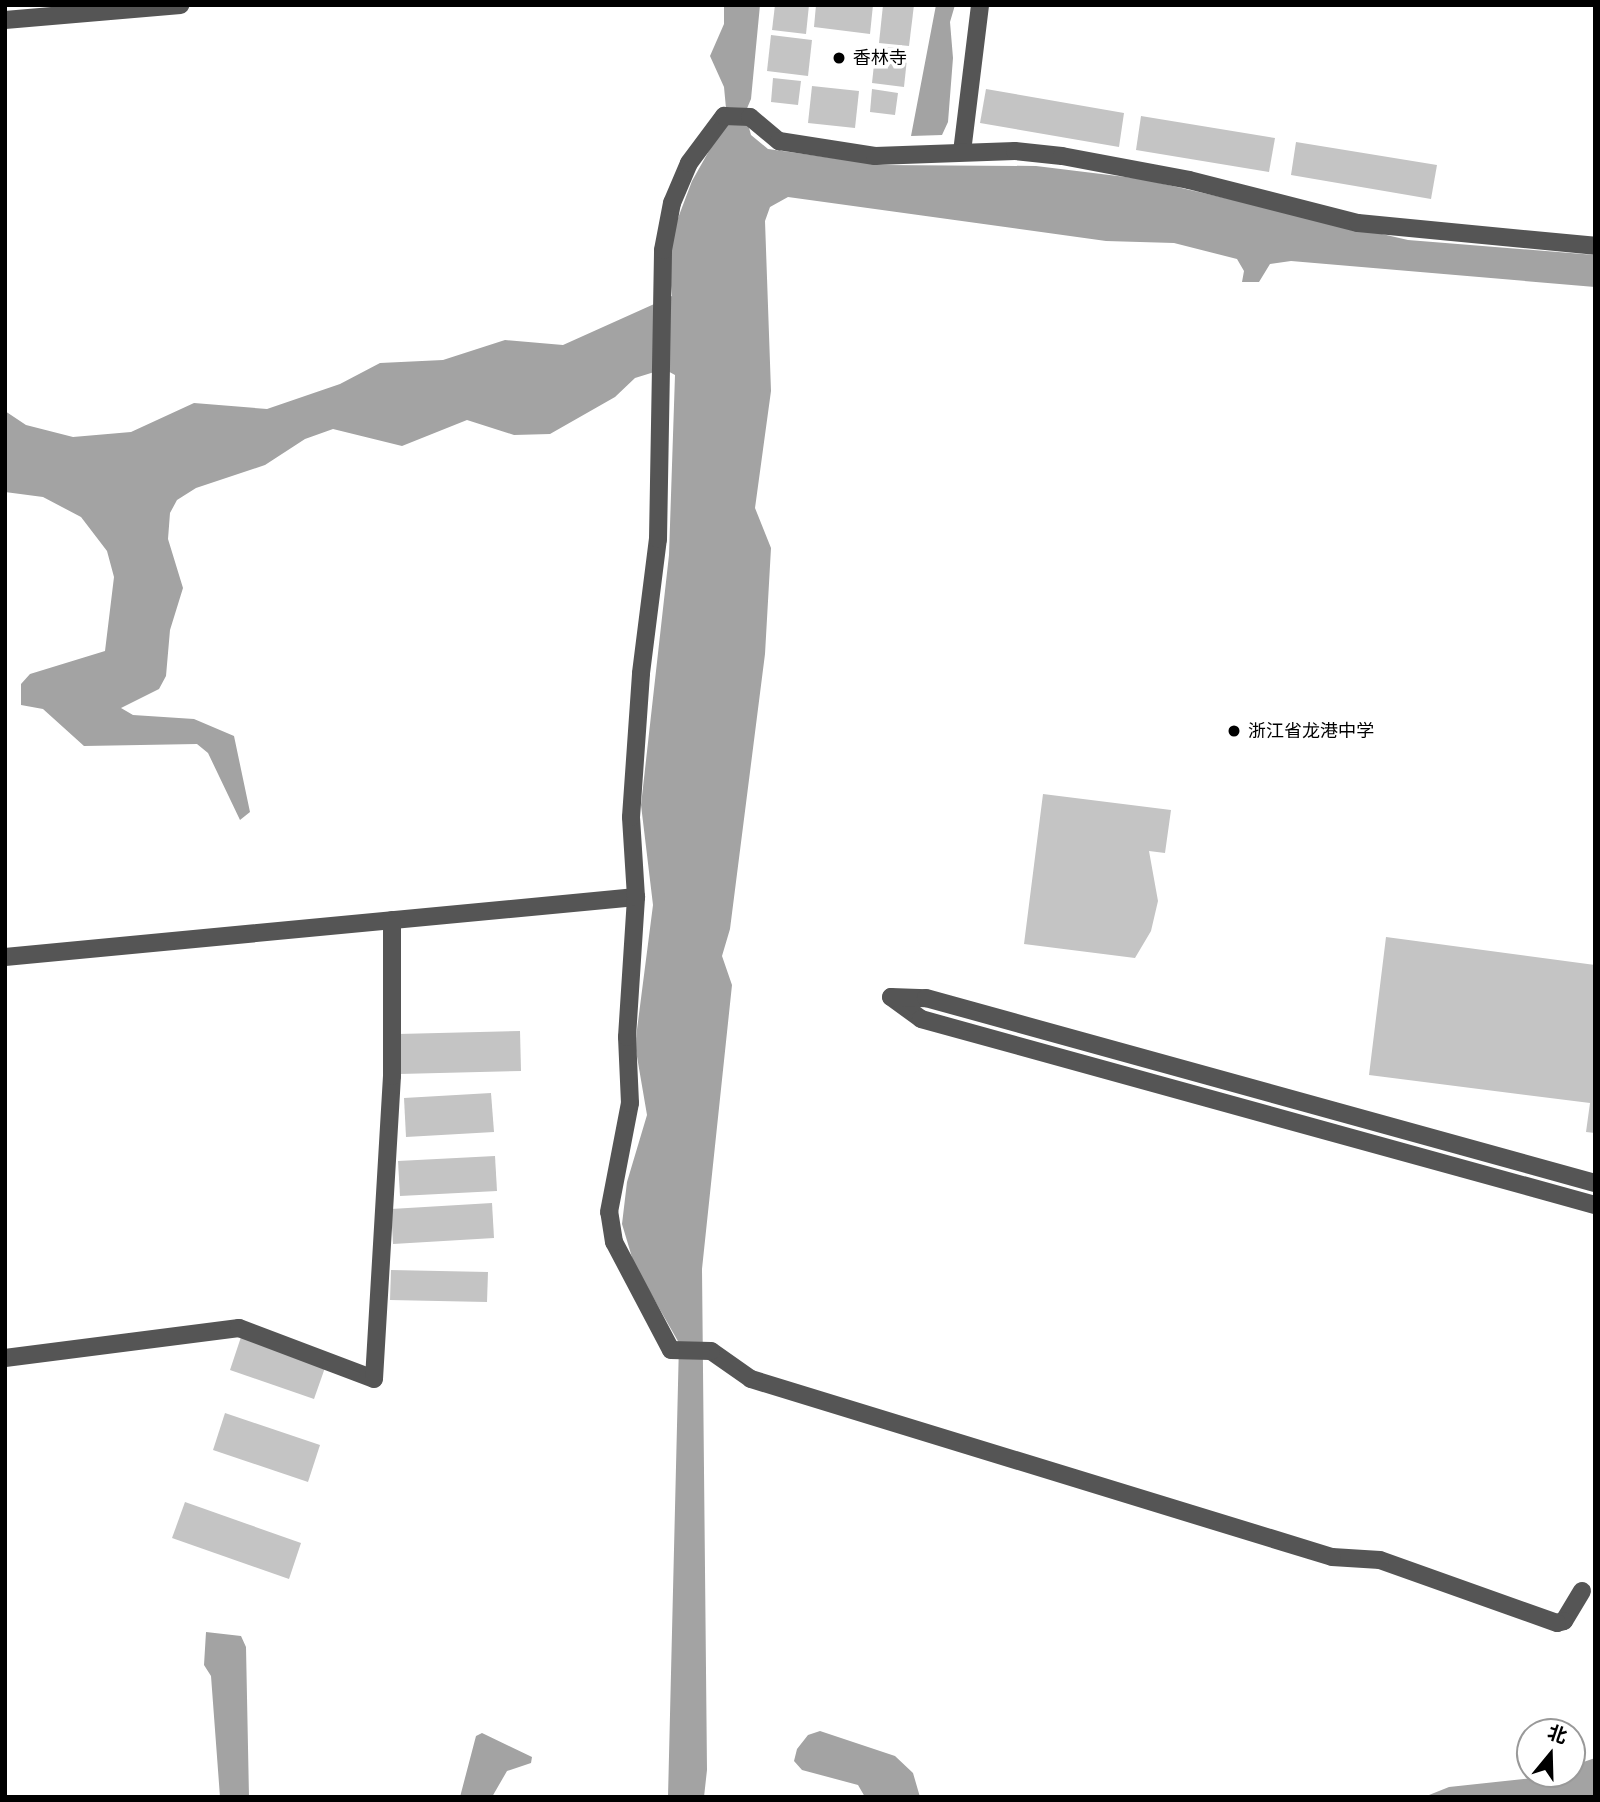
<!DOCTYPE html>
<meta charset="utf-8">
<style>
body{margin:0}
#map{position:relative;width:1600px;height:1802px;overflow:hidden;background:#fff;font-family:Poppins,"Noto Sans SC",sans-serif}
div>[style]{position:absolute}
.water>*{inset:0;background:#a3a3a3}
.building>*{inset:0;background:#c4c4c4}
.minor>*{height:18px;margin:-9px;padding:0 9px;transform-origin:9px;border-radius:9px;background:#555}
.dots>*{width:19px;height:19px;translate:-50% -50%;box-sizing:border-box;border:4px solid #fff;border-radius:50%}
span{translate:-50% -50%;white-space:nowrap;text-align:center;line-height:1.15;-webkit-text-stroke:7px #fff;paint-order:stroke}
.poi-label{font-size:18px;color:#000}
.left{translate:0 -50%;text-align:left}
.frame{position:absolute;inset:0;border:7px solid #000;pointer-events:none}
.north{position:absolute;left:1516px;top:1718px;width:70px;height:70px;box-sizing:border-box;background:#fff;border:2px solid #999;border-radius:50%;rotate:19deg;font-size:19px;font-weight:700;line-height:28px;text-align:center;color:#000}
.north::after{content:'';display:block;margin:auto;width:24px;height:32px;background:#000;clip-path:polygon(50% 0,100% 100%,50% 72%,0 100%)}
</style>
<div id="map">
<div class="water">
<i style="clip-path:polygon(724px 5px,760px 5px,751px 99px,745px 113px,751px 135px,768px 149px,883px 165px,1036px 166px,1142px 179px,1408px 240px,1595px 255px,1595px 287px,1291px 261px,1270px 264px,1259px 282px,1242px 282px,1244px 271px,1237px 259px,1174px 243px,1106px 241px,788px 197px,770px 207px,765px 221px,771px 391px,755px 508px,771px 548px,765px 654px,730px 929px,722px 956px,732px 985px,702px 1269px,707px 1770px,704px 1797px,668px 1797px,679px 1343px,634px 1264px,622px 1224px,627px 1182px,647px 1115px,635px 1045px,653px 905px,641px 805px,669px 555px,675px 375px,664px 369px,635px 378px,615px 397px,550px 434px,514px 435px,467px 420px,402px 446px,333px 429px,305px 439px,265px 465px,196px 488px,177px 500px,170px 513px,168px 539px,183px 588px,170px 630px,166px 676px,159px 689px,121px 708px,133px 715px,194px 719px,234px 736px,250px 812px,240px 820px,208px 753px,197px 744px,84px 746px,43px 709px,21px 705px,21px 684px,30px 674px,105px 651px,114px 577px,107px 551px,81px 517px,43px 497px,5px 492px,5px 411px,26px 425px,73px 437px,131px 432px,194px 403px,267px 409px,340px 384px,380px 363px,443px 360px,505px 340px,563px 345px,672px 296px,668px 255px,672px 234px,692px 181px,727px 119px,724px 87px,710px 56px,724px 24px)"></i>
<i style="clip-path:polygon(936px 5px,955px 5px,950px 22px,953px 58px,948px 122px,942px 135px,911px 136px)"></i>
<i style="clip-path:polygon(206px 1632px,241px 1636px,246px 1647px,249px 1797px,220px 1797px,211px 1676px,204px 1665px)"></i>
<i style="clip-path:polygon(820px 1731px,895px 1756px,913px 1773px,920px 1797px,865px 1797px,858px 1785px,802px 1770px,794px 1761px,797px 1749px,808px 1735px)"></i>
<i style="clip-path:polygon(482px 1733px,532px 1757px,531px 1763px,507px 1771px,492px 1797px,460px 1797px,476px 1736px)"></i>
<i style="clip-path:polygon(1595px 1758px,1595px 1797px,1424px 1797px,1449px 1787px,1572px 1774px,1572px 1766px)"></i>
</div>
<div class="building">
<i style="clip-path:polygon(775px 5px,809px 5px,806px 34px,772px 30px)"></i>
<i style="clip-path:polygon(816px 5px,873px 5px,870px 34px,814px 27px)"></i>
<i style="clip-path:polygon(883px 5px,914px 5px,909px 46px,879px 43px)"></i>
<i style="clip-path:polygon(771px 35px,812px 40px,808px 76px,767px 71px)"></i>
<i style="clip-path:polygon(876px 46px,908px 49px,904px 87px,872px 83px)"></i>
<i style="clip-path:polygon(773px 78px,801px 81px,798px 105px,771px 102px)"></i>
<i style="clip-path:polygon(812px 86px,859px 91px,855px 128px,808px 123px)"></i>
<i style="clip-path:polygon(872px 89px,898px 93px,895px 115px,870px 112px)"></i>
<i style="clip-path:polygon(986px 89px,1124px 113px,1119px 147px,980px 123px)"></i>
<i style="clip-path:polygon(1141px 116px,1275px 138px,1269px 172px,1136px 150px)"></i>
<i style="clip-path:polygon(1296px 142px,1437px 165px,1431px 199px,1291px 175px)"></i>
<i style="clip-path:polygon(1043px 794px,1171px 810px,1165px 853px,1149px 851px,1158px 901px,1151px 931px,1135px 958px,1024px 944px)"></i>
<i style="clip-path:polygon(1386px 937px,1595px 965px,1595px 1133px,1586px 1132px,1590px 1103px,1369px 1075px)"></i>
<i style="clip-path:polygon(520px 1031px,521px 1071px,399px 1074px,398px 1034px)"></i>
<i style="clip-path:polygon(491px 1093px,494px 1132px,406px 1137px,404px 1098px)"></i>
<i style="clip-path:polygon(495px 1156px,497px 1191px,400px 1196px,398px 1161px)"></i>
<i style="clip-path:polygon(492px 1203px,494px 1238px,393px 1244px,391px 1209px)"></i>
<i style="clip-path:polygon(391px 1270px,488px 1272px,487px 1302px,390px 1300px)"></i>
<i style="clip-path:polygon(242px 1334px,327px 1362px,314px 1399px,230px 1370px)"></i>
<i style="clip-path:polygon(225px 1413px,320px 1445px,308px 1482px,213px 1450px)"></i>
<i style="clip-path:polygon(185px 1502px,301px 1543px,289px 1579px,172px 1538px)"></i>
</div>
<div class="minor">
<i style="left:5px;top:20px;width:176px;rotate:-4.9deg"></i>
<i style="left:962px;top:152px;width:148px;rotate:-83deg"></i>
<i style="left:5px;top:957px;width:634px;rotate:-5.43deg"></i>
<i style="left:891px;top:997px;width:37px;rotate:36deg"></i>
<i style="left:921px;top:1019px;width:699px;rotate:15.43deg"></i>
<i style="left:891px;top:997px;width:35px;rotate:2deg"></i>
<i style="left:926px;top:998px;width:694px;rotate:15.46deg"></i>
<i style="left:5px;top:1358px;width:236px;rotate:-7.3deg"></i>
<i style="left:239px;top:1328px;width:144px;rotate:20.7deg"></i>
<i style="left:374px;top:1379px;width:304px;rotate:-86.6deg"></i>
<i style="left:392px;top:1076px;width:156px;rotate:-90deg"></i>
<i style="left:1582px;top:1591px;width:35px;rotate:121deg"></i>
<i style="left:1564px;top:1621px;width:7px;rotate:164deg"></i>
<i style="left:1557px;top:1623px;width:188px;rotate:-160.4deg"></i>
<i style="left:1380px;top:1560px;width:48px;rotate:-176.4deg"></i>
<i style="left:1332px;top:1557px;width:608px;rotate:-162.97deg"></i>
<i style="left:751px;top:1379px;width:49px;rotate:-145deg"></i>
<i style="left:711px;top:1351px;width:40px;rotate:-178.6deg"></i>
<i style="left:671px;top:1350px;width:122px;rotate:-117.8deg"></i>
<i style="left:614px;top:1242px;width:30px;rotate:-99deg"></i>
<i style="left:609px;top:1212px;width:111px;rotate:-79.1deg"></i>
<i style="left:630px;top:1103px;width:66px;rotate:-92.6deg"></i>
<i style="left:627px;top:1037px;width:140px;rotate:-86.3deg"></i>
<i style="left:636px;top:897px;width:80px;rotate:-93.6deg"></i>
<i style="left:631px;top:817px;width:144px;rotate:-86deg"></i>
<i style="left:641px;top:673px;width:135px;rotate:-82.8deg"></i>
<i style="left:658px;top:539px;width:289px;rotate:-89deg"></i>
<i style="left:663px;top:250px;width:48px;rotate:-79.2deg"></i>
<i style="left:672px;top:203px;width:43px;rotate:-67deg"></i>
<i style="left:689px;top:163px;width:59px;rotate:-53.3deg"></i>
<i style="left:724px;top:116px;width:26px;rotate:2deg"></i>
<i style="left:750px;top:117px;width:38px;rotate:40deg"></i>
<i style="left:779px;top:141px;width:97px;rotate:8.9deg"></i>
<i style="left:875px;top:156px;width:140px;rotate:-2deg"></i>
<i style="left:1015px;top:151px;width:47px;rotate:6.1deg"></i>
<i style="left:1062px;top:156px;width:129px;rotate:10.7deg"></i>
<i style="left:1189px;top:180px;width:174px;rotate:14.3deg"></i>
<i style="left:1358px;top:223px;width:238px;rotate:5.5deg"></i>
</div>
<div class="dots">
<i style="left:839px;top:58px;background:#000"></i>
<i style="left:1234px;top:731px;background:#000"></i>
</div>
<div class="poi-label">
<span class="left" style="left:853px;top:58px">香林寺</span>
<span class="left" style="left:1248px;top:731px">浙江省龙港中学</span>
</div>
<div class="frame"></div>
<div class="north">北</div>
</div>
